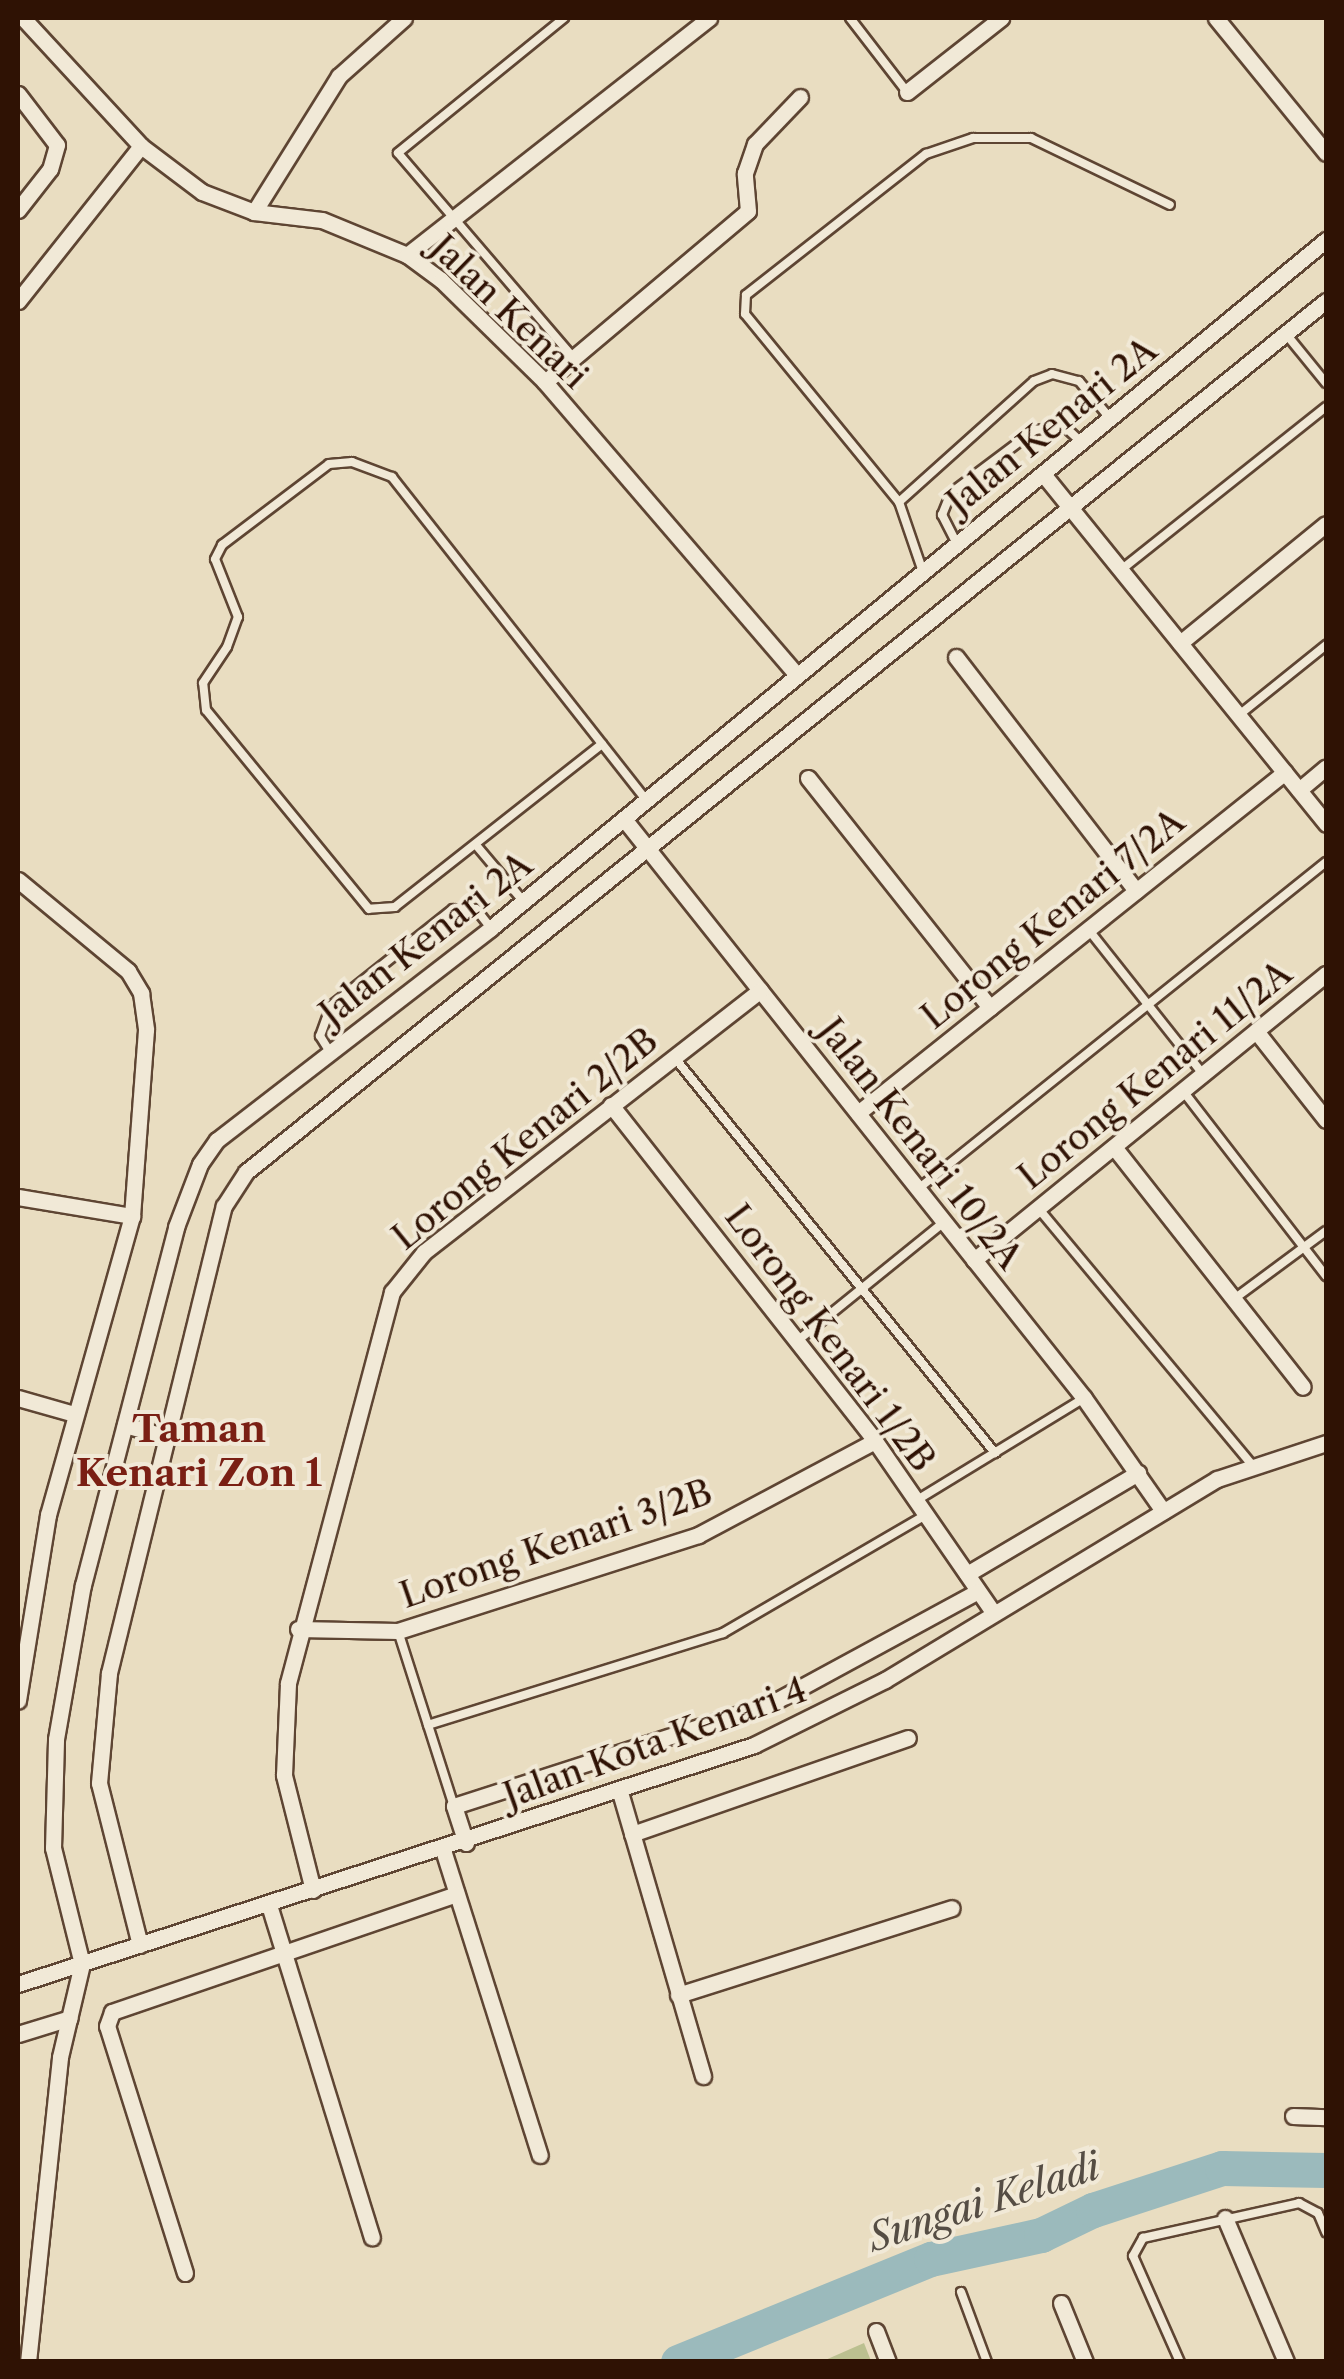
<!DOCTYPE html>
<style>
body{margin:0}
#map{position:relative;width:1344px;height:2379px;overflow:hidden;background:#e9ddc1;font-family:"Libre Caslon Text",serif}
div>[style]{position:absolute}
.green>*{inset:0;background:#bbc090}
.river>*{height:35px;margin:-17.5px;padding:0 17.5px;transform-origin:17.5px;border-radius:17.5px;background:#9bbabc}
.roads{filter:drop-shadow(2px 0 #5e4533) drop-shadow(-2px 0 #5e4533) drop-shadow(0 2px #5e4533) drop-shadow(0 -2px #5e4533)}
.service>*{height:8px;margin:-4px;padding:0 4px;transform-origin:4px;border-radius:4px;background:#f1e9d7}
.minor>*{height:15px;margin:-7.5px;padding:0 7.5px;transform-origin:7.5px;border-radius:7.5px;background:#f1e9d7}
span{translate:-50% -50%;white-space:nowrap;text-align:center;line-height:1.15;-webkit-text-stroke:8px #f1e9d7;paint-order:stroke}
.street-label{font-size:35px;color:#2f1204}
.neighbourhood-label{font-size:38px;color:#7a1f14;font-weight:700}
.water-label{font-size:38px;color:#554d44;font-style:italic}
.frame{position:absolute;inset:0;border:20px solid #2f1204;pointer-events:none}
</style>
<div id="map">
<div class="green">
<i style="clip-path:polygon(864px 2343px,871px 2361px,823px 2361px)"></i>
</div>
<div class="river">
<i style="left:678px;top:2362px;width:273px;rotate:-22.2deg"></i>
<i style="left:931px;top:2259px;width:113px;rotate:-12.3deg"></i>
<i style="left:1041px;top:2235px;width:58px;rotate:-25.7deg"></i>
<i style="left:1093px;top:2210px;width:136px;rotate:-18deg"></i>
<i style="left:1222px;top:2168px;width:104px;rotate:1.1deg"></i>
</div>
<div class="roads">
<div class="service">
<i style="left:564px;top:18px;width:214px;rotate:140.9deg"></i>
<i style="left:398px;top:153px;width:269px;rotate:49.4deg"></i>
<i style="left:850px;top:18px;width:93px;rotate:52.4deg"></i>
<i style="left:1286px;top:334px;width:63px;rotate:50.8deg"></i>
<i style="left:899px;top:502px;width:181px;rotate:-41.9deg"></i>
<i style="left:1034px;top:381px;width:19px;rotate:-21deg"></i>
<i style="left:1052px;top:374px;width:28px;rotate:15deg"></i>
<i style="left:1079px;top:381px;width:47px;rotate:50.2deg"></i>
<i style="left:957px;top:544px;width:33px;rotate:-117deg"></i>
<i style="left:942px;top:515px;width:24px;rotate:-68deg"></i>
<i style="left:951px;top:493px;width:105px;rotate:-36.9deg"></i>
<i style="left:1035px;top:430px;width:29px;rotate:-8deg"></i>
<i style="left:1064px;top:426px;width:23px;rotate:43deg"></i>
<i style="left:1121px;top:570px;width:262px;rotate:-38.5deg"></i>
<i style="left:923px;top:572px;width:74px;rotate:-108.9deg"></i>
<i style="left:899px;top:502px;width:243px;rotate:-129.3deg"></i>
<i style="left:745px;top:314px;width:19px;rotate:-87deg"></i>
<i style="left:746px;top:295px;width:229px;rotate:-38.1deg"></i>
<i style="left:926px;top:154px;width:50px;rotate:-18.8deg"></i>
<i style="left:973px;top:138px;width:58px"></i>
<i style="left:1031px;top:138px;width:154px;rotate:25.7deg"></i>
<i style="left:1239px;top:715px;width:112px;rotate:-38.8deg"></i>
<i style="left:602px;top:744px;width:263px;rotate:141.8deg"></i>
<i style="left:395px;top:907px;width:26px;rotate:176deg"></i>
<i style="left:369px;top:909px;width:257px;rotate:-129.3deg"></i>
<i style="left:206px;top:710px;width:27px;rotate:-96deg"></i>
<i style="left:203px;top:683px;width:43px;rotate:-56.3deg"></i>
<i style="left:227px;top:647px;width:32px;rotate:-70deg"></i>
<i style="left:238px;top:617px;width:62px;rotate:-111.6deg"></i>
<i style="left:215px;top:559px;width:16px;rotate:-63deg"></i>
<i style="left:222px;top:545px;width:134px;rotate:-37.1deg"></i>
<i style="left:329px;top:464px;width:23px;rotate:-5deg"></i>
<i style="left:352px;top:462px;width:43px;rotate:20.6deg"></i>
<i style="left:392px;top:477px;width:411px;rotate:51.8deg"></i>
<i style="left:476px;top:845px;width:75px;rotate:49.9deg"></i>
<i style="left:1088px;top:929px;width:185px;rotate:51.6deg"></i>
<i style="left:330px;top:1052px;width:19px;rotate:-122deg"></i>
<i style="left:320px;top:1036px;width:32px;rotate:-70deg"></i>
<i style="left:331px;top:1006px;width:156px;rotate:-38.5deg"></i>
<i style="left:453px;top:909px;width:23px"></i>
<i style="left:476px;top:909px;width:24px;rotate:52deg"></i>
<i style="left:674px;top:1057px;width:510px;rotate:50.97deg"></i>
<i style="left:1183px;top:1091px;width:234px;rotate:52.3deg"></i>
<i style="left:918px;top:1189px;width:523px;rotate:-38.71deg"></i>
<i style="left:1038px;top:1208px;width:334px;rotate:50.2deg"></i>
<i style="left:1234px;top:1299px;width:114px;rotate:-36.5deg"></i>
<i style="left:797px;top:1341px;width:189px;rotate:-39deg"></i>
<i style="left:917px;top:1500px;width:196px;rotate:-31.4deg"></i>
<i style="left:398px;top:1631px;width:184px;rotate:72.3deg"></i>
<i style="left:428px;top:1725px;width:309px;rotate:-17.3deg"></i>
<i style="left:723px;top:1633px;width:235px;rotate:-30.2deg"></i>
<i style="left:961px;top:2292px;width:75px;rotate:69.6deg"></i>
<i style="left:1180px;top:2362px;width:116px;rotate:-113.9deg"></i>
<i style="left:1133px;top:2256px;width:21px;rotate:-61deg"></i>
<i style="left:1143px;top:2238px;width:160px;rotate:-12.6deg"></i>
<i style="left:1299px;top:2203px;width:21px;rotate:28deg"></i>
<i style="left:1318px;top:2213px;width:21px;rotate:67deg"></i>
</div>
<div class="minor">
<i style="left:23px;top:18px;width:174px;rotate:47.3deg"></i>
<i style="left:141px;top:146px;width:76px;rotate:37deg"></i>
<i style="left:202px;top:192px;width:56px;rotate:21deg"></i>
<i style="left:254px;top:212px;width:68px;rotate:6.7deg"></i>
<i style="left:322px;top:220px;width:92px;rotate:22.4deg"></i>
<i style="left:407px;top:255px;width:42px;rotate:36.3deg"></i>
<i style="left:441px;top:280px;width:146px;rotate:44.4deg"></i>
<i style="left:545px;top:382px;width:386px;rotate:49.3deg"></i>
<i style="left:1216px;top:18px;width:174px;rotate:50.8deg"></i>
<i style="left:907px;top:92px;width:120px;rotate:-38.2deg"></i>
<i style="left:18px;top:94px;width:64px;rotate:52.6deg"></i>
<i style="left:57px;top:145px;width:25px;rotate:106deg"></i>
<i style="left:50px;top:169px;width:52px;rotate:128deg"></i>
<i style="left:254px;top:212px;width:160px;rotate:-58deg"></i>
<i style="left:339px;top:76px;width:87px;rotate:-41.7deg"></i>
<i style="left:407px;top:255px;width:384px;rotate:-38.1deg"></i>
<i style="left:18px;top:301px;width:198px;rotate:-51.6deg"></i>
<i style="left:545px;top:382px;width:265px;rotate:-40.1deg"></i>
<i style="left:748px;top:211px;width:38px;rotate:-95deg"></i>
<i style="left:745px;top:173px;width:31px;rotate:-71deg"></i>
<i style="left:755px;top:144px;width:65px;rotate:-46.2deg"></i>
<i style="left:1043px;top:474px;width:450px;rotate:51deg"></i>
<i style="left:1180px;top:643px;width:188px;rotate:-39.2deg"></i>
<i style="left:956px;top:657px;width:295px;rotate:52.4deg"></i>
<i style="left:808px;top:778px;width:293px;rotate:51.6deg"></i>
<i style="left:1299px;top:790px;width:35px;rotate:-40deg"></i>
<i style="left:624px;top:819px;width:739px;rotate:51.53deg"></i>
<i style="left:1084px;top:1398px;width:138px;rotate:55deg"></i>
<i style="left:18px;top:880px;width:143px;rotate:39.6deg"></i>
<i style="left:128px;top:971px;width:26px;rotate:59deg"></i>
<i style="left:141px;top:993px;width:37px;rotate:82deg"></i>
<i style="left:146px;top:1030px;width:187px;rotate:94.3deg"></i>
<i style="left:132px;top:1216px;width:311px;rotate:105.7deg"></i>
<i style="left:48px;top:1515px;width:188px;rotate:99.2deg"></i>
<i style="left:1256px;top:1031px;width:113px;rotate:51.8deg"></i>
<i style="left:611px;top:1105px;width:427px;rotate:51.8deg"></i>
<i style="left:875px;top:1441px;width:208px;rotate:55.4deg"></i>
<i style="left:858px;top:1113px;width:546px;rotate:-38.61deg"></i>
<i style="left:1114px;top:1147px;width:305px;rotate:51.8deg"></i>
<i style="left:18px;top:1197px;width:116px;rotate:9.5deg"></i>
<i style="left:974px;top:1260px;width:454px;rotate:-39.1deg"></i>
<i style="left:18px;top:1398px;width:58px;rotate:15.9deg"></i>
<i style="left:125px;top:1425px;width:44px;rotate:15.9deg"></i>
<i style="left:967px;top:1574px;width:199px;rotate:-30.6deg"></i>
<i style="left:298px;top:1629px;width:100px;rotate:1.1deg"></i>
<i style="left:398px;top:1631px;width:315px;rotate:-17.7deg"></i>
<i style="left:698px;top:1535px;width:200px;rotate:-28deg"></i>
<i style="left:620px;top:1792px;width:296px;rotate:73.7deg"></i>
<i style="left:632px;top:1834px;width:292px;rotate:-19.2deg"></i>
<i style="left:466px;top:1843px;width:39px;rotate:-108deg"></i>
<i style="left:454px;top:1806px;width:334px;rotate:-17.9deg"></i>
<i style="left:772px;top:1703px;width:234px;rotate:-28.5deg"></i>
<i style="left:443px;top:1850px;width:320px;rotate:72.4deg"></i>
<i style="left:313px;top:1890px;width:119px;rotate:-104.2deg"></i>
<i style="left:284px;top:1775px;width:92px;rotate:-87.5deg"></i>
<i style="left:288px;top:1683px;width:405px;rotate:-75.1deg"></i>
<i style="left:392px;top:1292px;width:51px;rotate:-51.3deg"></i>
<i style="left:424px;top:1252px;width:426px;rotate:-37.9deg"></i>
<i style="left:269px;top:1905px;width:348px;rotate:72.8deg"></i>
<i style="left:140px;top:1945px;width:167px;rotate:-104.2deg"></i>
<i style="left:99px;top:1783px;width:110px;rotate:-84.8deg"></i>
<i style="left:109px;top:1673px;width:481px;rotate:-76.2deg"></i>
<i style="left:224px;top:1206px;width:40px;rotate:-57.1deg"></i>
<i style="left:246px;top:1172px;width:1387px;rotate:-38.89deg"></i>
<i style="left:18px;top:1984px;width:774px;rotate:-17.99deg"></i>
<i style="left:754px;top:1745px;width:146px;rotate:-26.4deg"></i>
<i style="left:885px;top:1680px;width:388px;rotate:-31.2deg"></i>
<i style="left:1217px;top:1479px;width:115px;rotate:-18.3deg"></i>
<i style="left:678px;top:1995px;width:287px;rotate:-17.6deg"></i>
<i style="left:18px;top:2034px;width:54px;rotate:-17.1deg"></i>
<i style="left:1293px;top:2116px;width:33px;rotate:2deg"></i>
<i style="left:1225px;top:2218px;width:156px;rotate:67deg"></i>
<i style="left:185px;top:2273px;width:259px;rotate:-107.5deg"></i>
<i style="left:107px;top:2026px;width:15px;rotate:-70deg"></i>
<i style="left:112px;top:2012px;width:364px;rotate:-18.9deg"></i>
<i style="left:1061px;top:2303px;width:64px;rotate:67.9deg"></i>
<i style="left:876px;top:2331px;width:33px;rotate:69deg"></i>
<i style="left:28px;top:2362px;width:307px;rotate:-84deg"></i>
<i style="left:60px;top:2057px;width:96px;rotate:-76.7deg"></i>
<i style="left:82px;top:1964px;width:120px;rotate:-104deg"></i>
<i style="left:53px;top:1848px;width:109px;rotate:-88.4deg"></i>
<i style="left:56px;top:1739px;width:156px;rotate:-80.1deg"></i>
<i style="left:83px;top:1585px;width:370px;rotate:-75.4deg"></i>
<i style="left:176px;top:1227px;width:67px;rotate:-69.1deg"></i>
<i style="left:200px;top:1164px;width:29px;rotate:-55deg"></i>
<i style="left:217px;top:1140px;width:346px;rotate:-37.7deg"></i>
<i style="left:491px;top:928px;width:1082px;rotate:-39.49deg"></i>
</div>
</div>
<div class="street-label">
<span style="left:509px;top:312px;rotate:44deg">Jalan Kenari</span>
<span style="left:1052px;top:426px;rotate:-39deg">Jalan Kenari 2A</span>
<span style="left:1053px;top:919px;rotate:-39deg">Lorong Kenari 7/2A</span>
<span style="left:426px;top:939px;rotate:-38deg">Jalan Kenari 2A</span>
<span style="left:1155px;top:1075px;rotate:-39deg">Lorong Kenari 11/2A</span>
<span style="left:525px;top:1139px;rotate:-39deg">Lorong Kenari 2/2B</span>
<span style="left:920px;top:1144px;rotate:52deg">Jalan Kenari 10/2A</span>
<span style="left:830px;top:1338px;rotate:53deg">Lorong Kenari 1/2B</span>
<span style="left:556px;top:1544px;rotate:-19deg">Lorong Kenari 3/2B</span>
<span style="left:655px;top:1743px;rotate:-20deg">Jalan Kota Kenari 4</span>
</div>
<div class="neighbourhood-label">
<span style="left:199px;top:1451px">Taman<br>Kenari Zon 1</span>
</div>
<div class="water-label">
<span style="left:984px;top:2202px;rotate:-18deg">Sungai Keladi</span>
</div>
<div class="frame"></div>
</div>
